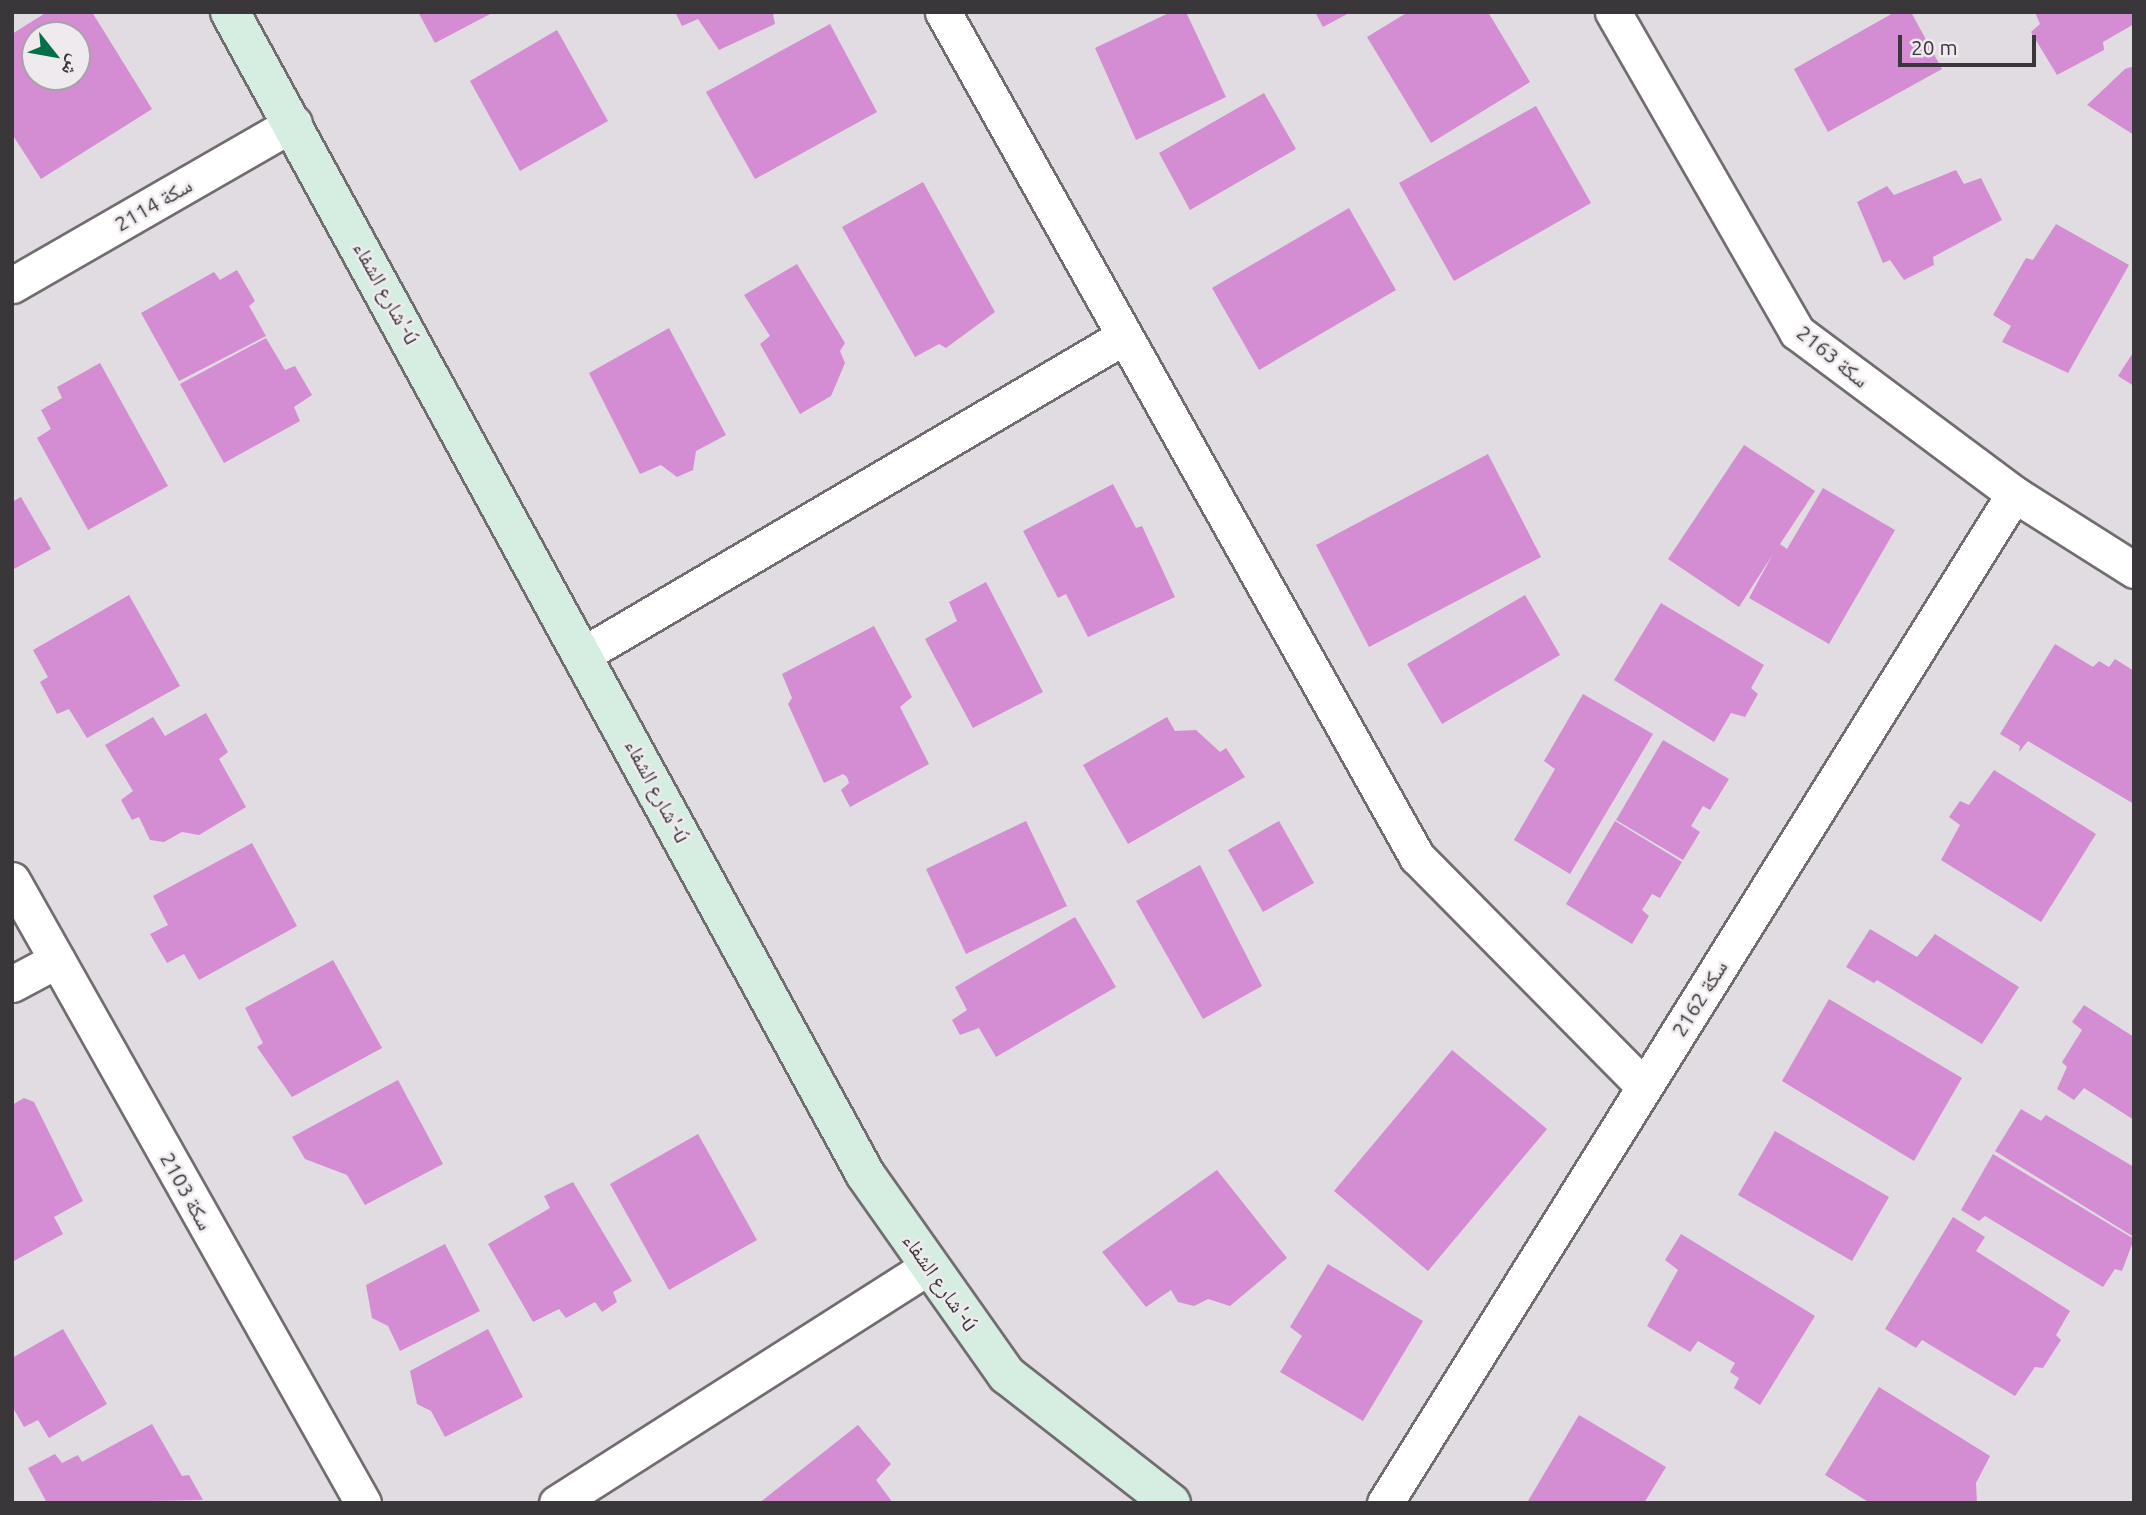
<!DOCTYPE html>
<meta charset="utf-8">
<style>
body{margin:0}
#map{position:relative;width:2146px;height:1515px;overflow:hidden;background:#e1dce1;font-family:Ubuntu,"Noto Naskh Arabic",sans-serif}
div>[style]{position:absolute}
.building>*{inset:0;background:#d48cd3}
.roads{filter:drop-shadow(2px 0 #716c70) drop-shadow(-2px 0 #716c70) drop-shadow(0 2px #716c70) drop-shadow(0 -2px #716c70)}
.street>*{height:35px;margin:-17.5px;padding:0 17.5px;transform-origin:17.5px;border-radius:17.5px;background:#fff}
.secondary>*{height:38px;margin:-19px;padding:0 19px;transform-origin:19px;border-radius:19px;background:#d6ede1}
span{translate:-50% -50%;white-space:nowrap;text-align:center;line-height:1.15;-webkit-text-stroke:5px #efeaee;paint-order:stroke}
.street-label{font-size:21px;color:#393739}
.frame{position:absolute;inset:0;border:14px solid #393739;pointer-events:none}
.north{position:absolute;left:21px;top:21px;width:70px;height:70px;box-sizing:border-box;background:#efeaee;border:2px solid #a6a2a6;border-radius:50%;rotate:121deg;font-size:19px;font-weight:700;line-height:28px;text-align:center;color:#393739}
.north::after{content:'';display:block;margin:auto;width:24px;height:32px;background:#016f47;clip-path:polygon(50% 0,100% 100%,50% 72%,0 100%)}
.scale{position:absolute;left:1898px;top:35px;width:138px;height:32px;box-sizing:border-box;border:4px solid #393739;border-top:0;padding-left:9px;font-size:21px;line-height:24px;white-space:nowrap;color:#393739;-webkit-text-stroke:5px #efeaee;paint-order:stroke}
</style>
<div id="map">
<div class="building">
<i style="clip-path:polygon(evenodd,47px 12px,92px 12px,152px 109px,41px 179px,12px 134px,12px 34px,47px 12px,35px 35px,77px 35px,77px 77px,35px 77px,35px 35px)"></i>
<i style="clip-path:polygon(418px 12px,494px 12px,435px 43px)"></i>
<i style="clip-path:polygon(675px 12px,777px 12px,773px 15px,775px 24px,719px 50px,698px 19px,682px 26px)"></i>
<i style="clip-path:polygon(1171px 12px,1186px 12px,1226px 97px,1136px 140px,1095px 48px)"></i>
<i style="clip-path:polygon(1315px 12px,1351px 12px,1323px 27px)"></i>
<i style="clip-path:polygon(1408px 12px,1488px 12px,1530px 82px,1431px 143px,1367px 37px)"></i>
<i style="clip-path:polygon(1895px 12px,1911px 12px,1942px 69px,1828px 132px,1794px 69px)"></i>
<i style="clip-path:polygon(2035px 12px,2134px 12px,2134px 24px,2103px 42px,2104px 50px,2057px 75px,2031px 32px,2040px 24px)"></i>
<i style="clip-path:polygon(830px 24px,877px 112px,755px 179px,706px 92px)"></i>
<i style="clip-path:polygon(557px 30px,608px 121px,520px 171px,470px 81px)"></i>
<i style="clip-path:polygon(2134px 66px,2134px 135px,2087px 105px,2125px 69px)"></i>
<i style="clip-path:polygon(1264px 93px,1296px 149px,1190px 210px,1159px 153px)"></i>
<i style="clip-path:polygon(1536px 106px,1591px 203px,1454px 281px,1399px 183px)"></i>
<i style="clip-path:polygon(1956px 170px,1964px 184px,1981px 178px,2002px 220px,1933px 257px,1934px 265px,1904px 280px,1890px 260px,1883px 263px,1857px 202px,1887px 186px,1894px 195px)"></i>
<i style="clip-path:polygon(923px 182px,995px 312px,946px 348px,939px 344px,915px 357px,842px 227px)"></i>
<i style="clip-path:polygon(1349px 208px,1396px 290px,1259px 370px,1212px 288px)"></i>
<i style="clip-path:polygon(2056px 224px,2129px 265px,2068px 373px,2002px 342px,2011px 326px,1993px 315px,2026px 258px,2033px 260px)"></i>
<i style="clip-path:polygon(797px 264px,845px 343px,840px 351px,845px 363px,831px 396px,800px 414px,760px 344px,770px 336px,744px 295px)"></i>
<i style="clip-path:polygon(237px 270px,255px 301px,249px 306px,266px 336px,179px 381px,141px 313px,214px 272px,220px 280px)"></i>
<i style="clip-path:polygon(669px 328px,726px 435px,696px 451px,693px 470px,677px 477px,661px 465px,640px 474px,589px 373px)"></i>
<i style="clip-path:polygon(266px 338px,285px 370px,295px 366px,312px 395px,294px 407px,300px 421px,224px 463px,180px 384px)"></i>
<i style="clip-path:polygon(2134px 351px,2134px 386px,2118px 376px)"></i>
<i style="clip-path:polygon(100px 363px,168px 486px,88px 530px,37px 438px,51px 429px,41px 410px,62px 398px,57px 387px)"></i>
<i style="clip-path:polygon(1744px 445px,1815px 491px,1780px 544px,1787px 549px,1823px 488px,1895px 530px,1829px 644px,1749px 598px,1773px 554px,1739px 607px,1668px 559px)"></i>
<i style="clip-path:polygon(1488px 454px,1541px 557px,1369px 647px,1316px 545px)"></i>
<i style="clip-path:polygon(1113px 484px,1136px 528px,1142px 526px,1175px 597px,1088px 637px,1066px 594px,1058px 598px,1023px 531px)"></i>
<i style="clip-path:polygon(21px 497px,51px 549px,12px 570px,12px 502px)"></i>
<i style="clip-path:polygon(986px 582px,1043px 692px,973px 728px,925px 639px,957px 621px,949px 602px)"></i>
<i style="clip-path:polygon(129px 595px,180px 686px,87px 738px,69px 709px,57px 714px,40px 682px,48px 677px,33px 650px)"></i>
<i style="clip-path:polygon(1525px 595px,1560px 655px,1442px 724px,1407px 664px)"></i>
<i style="clip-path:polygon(1661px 603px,1764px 665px,1751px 688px,1758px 694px,1745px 717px,1731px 713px,1714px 742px,1614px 680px)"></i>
<i style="clip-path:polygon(874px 626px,912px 697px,900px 707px,929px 764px,850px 807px,841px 790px,849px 783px,847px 777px,843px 774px,824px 783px,788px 704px,792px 698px,782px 674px)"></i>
<i style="clip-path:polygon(2055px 644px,2093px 667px,2099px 661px,2109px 667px,2115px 659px,2134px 671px,2134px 804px,2028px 741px,2019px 752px,2020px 746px,2000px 734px)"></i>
<i style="clip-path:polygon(1583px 694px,1653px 734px,1570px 874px,1514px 840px,1555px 769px,1544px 761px)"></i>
<i style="clip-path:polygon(206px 713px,228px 752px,219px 759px,246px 807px,199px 835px,182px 832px,164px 842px,150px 840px,139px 817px,132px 820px,121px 800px,133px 791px,105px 745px,153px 717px,165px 736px)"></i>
<i style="clip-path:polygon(1167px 717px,1175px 731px,1196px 730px,1220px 752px,1226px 748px,1245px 777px,1128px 844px,1083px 765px)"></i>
<i style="clip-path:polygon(1663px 740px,1729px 779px,1710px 810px,1703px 806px,1691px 826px,1700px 832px,1683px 860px,1616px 820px)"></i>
<i style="clip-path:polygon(1994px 770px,2096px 834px,2041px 922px,1941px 860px,1960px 825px,1949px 817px,1960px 801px,1969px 805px)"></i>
<i style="clip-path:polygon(1026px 821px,1067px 906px,966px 954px,926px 869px)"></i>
<i style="clip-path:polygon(1279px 821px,1314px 883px,1263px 912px,1228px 850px)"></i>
<i style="clip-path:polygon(1615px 821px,1682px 862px,1660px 898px,1652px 894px,1642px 910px,1649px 916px,1632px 944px,1566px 904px)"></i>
<i style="clip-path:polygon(252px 843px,297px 926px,199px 980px,184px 954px,167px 963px,150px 934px,168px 925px,153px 896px)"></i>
<i style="clip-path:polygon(1200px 865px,1262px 986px,1203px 1019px,1136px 901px)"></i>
<i style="clip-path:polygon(1075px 917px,1116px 987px,996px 1057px,979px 1028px,960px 1035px,952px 1020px,967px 1010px,955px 987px)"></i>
<i style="clip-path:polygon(1870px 929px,1917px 957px,1935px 934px,2019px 987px,1982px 1044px,1877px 980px,1874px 983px,1846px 967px)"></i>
<i style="clip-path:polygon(333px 960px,382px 1048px,292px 1097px,257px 1047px,263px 1043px,245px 1008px)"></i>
<i style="clip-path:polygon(1829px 999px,1962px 1078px,1914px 1161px,1782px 1081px)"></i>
<i style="clip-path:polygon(2084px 1005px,2134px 1037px,2134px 1120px,2084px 1088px,2074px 1100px,2057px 1089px,2067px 1067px,2062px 1062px,2082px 1030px,2072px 1022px)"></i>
<i style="clip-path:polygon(1452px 1050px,1547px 1129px,1428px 1271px,1334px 1191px)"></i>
<i style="clip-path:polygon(398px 1080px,443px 1164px,365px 1205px,347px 1175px,305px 1159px,292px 1137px)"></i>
<i style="clip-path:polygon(24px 1098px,34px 1102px,83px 1201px,54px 1217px,63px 1234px,12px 1262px,12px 1105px)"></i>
<i style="clip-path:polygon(2021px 1109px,2041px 1121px,2046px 1115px,2134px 1167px,2134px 1237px,1995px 1151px)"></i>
<i style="clip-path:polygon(1775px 1131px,1889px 1197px,1852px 1261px,1738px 1195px)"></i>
<i style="clip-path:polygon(698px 1134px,757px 1240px,669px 1290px,610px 1184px)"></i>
<i style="clip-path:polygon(1993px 1154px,2134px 1239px,2122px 1271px,2115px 1269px,2103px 1287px,1985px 1216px,1979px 1221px,1961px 1210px)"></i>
<i style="clip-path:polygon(1217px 1170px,1287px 1258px,1230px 1306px,1208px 1299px,1194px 1306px,1178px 1302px,1171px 1290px,1146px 1307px,1102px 1252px)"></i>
<i style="clip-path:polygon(573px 1182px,632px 1281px,613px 1292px,617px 1302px,602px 1312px,595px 1302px,566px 1318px,559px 1309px,533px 1322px,488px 1244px,550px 1208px,544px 1196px)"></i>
<i style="clip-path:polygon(1953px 1217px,1985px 1237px,1976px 1251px,2070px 1311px,2056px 1335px,2061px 1340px,2043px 1368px,2035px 1367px,2015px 1396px,1922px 1340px,1916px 1348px,1885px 1329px)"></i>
<i style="clip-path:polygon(1681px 1234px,1815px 1316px,1760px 1405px,1734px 1388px,1739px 1378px,1730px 1372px,1735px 1363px,1698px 1341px,1690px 1352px,1647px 1326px,1678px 1270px,1665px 1260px)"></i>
<i style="clip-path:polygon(445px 1244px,480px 1311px,400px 1351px,388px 1326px,372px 1318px,366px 1285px)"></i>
<i style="clip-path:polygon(1328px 1264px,1423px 1321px,1363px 1421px,1280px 1372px,1302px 1336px,1290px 1327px)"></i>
<i style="clip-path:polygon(63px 1329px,107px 1404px,49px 1438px,38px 1420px,24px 1427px,12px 1406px,12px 1358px)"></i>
<i style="clip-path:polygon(488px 1329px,523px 1397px,445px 1437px,431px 1411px,417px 1404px,410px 1371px)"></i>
<i style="clip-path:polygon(1879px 1387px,1990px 1456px,1976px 1483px,1977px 1503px,1870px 1503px,1825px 1475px)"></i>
<i style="clip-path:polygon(1579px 1415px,1666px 1467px,1644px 1503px,1528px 1501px)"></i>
<i style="clip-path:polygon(152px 1424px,182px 1476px,189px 1475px,203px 1500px,47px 1503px,28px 1468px,55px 1454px,62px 1463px,78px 1455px,82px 1462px)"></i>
<i style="clip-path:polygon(858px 1425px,891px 1464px,876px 1480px,893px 1503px,759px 1503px)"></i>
</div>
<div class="roads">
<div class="street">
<i style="left:943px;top:12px;width:969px;rotate:60.71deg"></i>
<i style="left:1417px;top:857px;width:322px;rotate:45.3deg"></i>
<i style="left:1613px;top:12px;width:369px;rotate:60.1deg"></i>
<i style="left:1797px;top:332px;width:271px;rotate:36.7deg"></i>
<i style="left:2014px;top:494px;width:142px;rotate:32.3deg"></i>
<i style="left:12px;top:285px;width:325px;rotate:-29.9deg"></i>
<i style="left:584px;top:654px;width:625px;rotate:-30.46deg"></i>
<i style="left:12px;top:880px;width:715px;rotate:60.6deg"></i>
<i style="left:12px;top:984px;width:51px;rotate:-28.1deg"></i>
<i style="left:557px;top:1503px;width:441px;rotate:-32.5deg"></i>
<i style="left:1385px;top:1503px;width:1189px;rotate:-58.06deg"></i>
</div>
<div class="secondary">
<i style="left:230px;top:12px;width:1324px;rotate:61.34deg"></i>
<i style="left:865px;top:1174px;width:246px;rotate:54.8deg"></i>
<i style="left:1007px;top:1375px;width:208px;rotate:38deg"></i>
</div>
</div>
<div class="street-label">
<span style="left:153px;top:204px;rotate:-30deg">سكة 2114</span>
<span style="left:387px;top:293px;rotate:61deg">شارع الشفاء'-ú</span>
<span style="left:1833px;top:356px;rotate:39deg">سكة 2163</span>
<span style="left:658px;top:791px;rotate:62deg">شارع الشفاء'-ú</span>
<span style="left:1699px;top:998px;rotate:-58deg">سكة 2162</span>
<span style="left:187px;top:1191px;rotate:61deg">سكة 2103</span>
<span style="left:941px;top:1282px;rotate:55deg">شارع الشفاء'-ú</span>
</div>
<div class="frame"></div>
<div class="north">ش</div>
<div class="scale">20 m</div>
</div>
